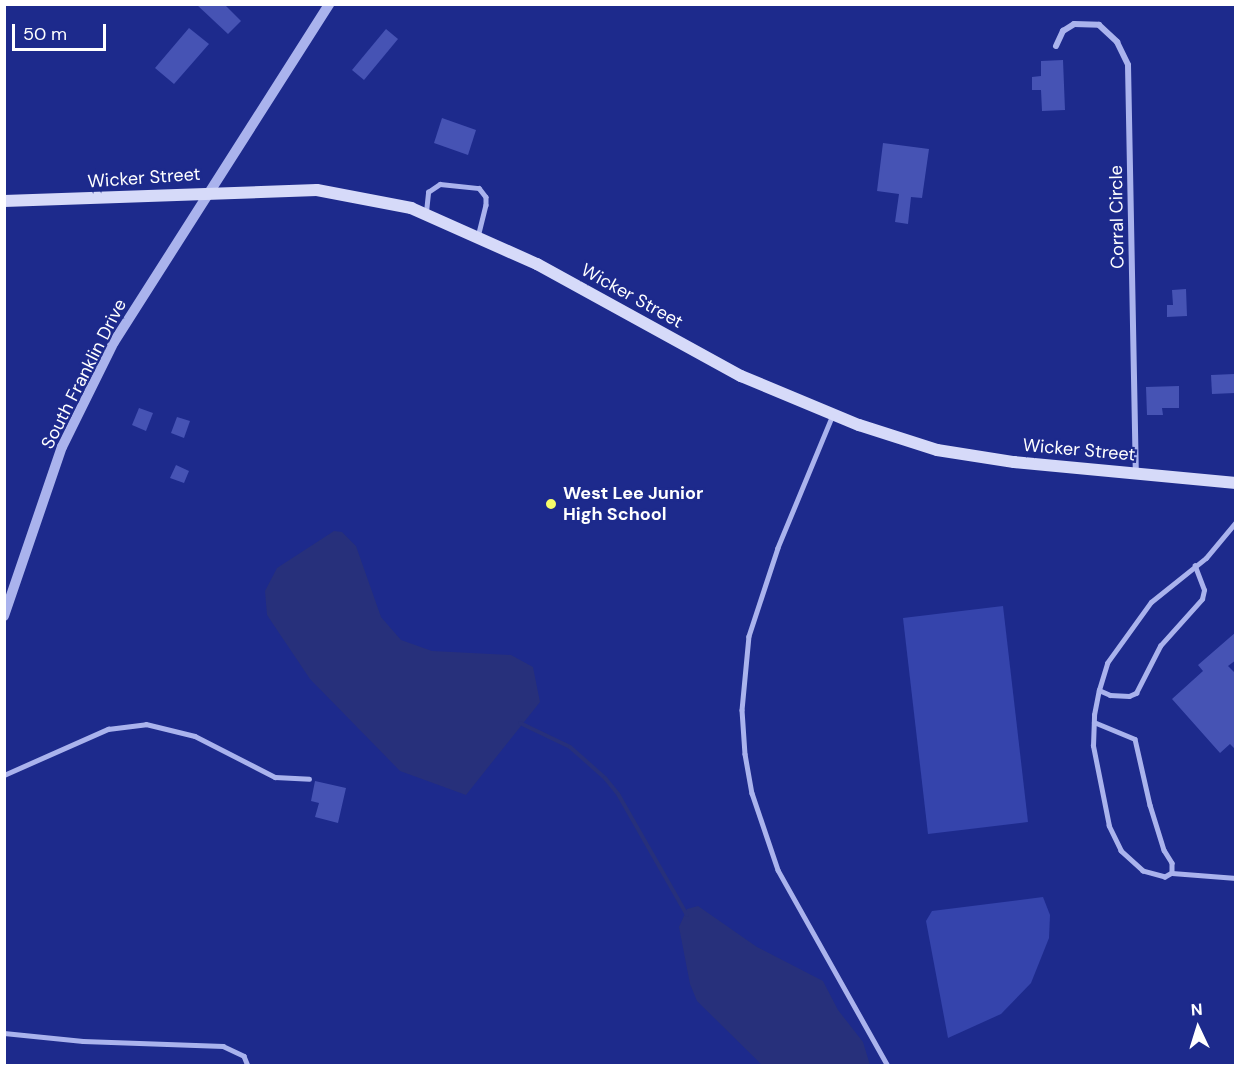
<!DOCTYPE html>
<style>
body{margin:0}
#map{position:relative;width:1240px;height:1070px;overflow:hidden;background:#1d2a8c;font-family:"DM Sans",sans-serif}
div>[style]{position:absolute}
.green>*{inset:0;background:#3544ac}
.water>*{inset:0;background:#27307b}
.stream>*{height:4px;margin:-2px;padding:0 2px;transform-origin:2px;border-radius:2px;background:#27307b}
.building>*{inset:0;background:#4653b4}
.service>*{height:4.5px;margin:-2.25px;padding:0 2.25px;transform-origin:2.25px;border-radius:2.25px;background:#aab3ed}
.minor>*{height:6px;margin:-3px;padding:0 3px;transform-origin:3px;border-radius:3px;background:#aab3ed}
.tertiary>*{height:10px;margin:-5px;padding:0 5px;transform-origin:5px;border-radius:5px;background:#aab3ed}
.secondary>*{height:12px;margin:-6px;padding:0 6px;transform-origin:6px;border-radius:6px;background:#d6daf9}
.dots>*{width:16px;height:16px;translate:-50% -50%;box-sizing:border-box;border:3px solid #1d2a8c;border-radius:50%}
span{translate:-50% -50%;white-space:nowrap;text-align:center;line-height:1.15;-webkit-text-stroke:4.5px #1d2a8c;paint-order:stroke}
.street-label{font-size:18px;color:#fff}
.poi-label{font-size:18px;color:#fff;font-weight:700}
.left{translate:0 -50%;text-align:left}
.frame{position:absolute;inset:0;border:6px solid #fff;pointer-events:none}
.north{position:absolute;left:1168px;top:998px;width:60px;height:60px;-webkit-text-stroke:4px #1d2a8c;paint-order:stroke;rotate:356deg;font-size:16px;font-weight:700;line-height:24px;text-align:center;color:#fff}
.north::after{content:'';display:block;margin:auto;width:21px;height:27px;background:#fff;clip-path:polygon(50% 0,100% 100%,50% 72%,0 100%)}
.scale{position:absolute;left:12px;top:24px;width:94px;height:27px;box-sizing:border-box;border:3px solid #fff;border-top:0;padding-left:8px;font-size:18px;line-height:21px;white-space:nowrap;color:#fff;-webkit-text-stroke:4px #1d2a8c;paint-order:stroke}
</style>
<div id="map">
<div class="green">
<i style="clip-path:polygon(1003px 606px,1028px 822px,928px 834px,903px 618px)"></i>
<i style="clip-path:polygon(1043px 897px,1050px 915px,1049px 938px,1031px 983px,1001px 1014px,948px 1038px,926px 921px,932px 911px)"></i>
</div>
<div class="water">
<i style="clip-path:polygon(334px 531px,342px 532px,356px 546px,381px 617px,401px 640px,432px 651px,511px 655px,533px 667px,540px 702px,466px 795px,400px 771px,310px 679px,267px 615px,265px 591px,277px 568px)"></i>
<i style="clip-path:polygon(698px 906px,757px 947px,823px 981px,838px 1010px,863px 1042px,870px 1065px,762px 1065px,697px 1001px,690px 984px,679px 927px,687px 909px)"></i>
</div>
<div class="stream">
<i style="left:520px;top:723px;width:55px;rotate:25.6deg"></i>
<i style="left:570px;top:747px;width:47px;rotate:41.5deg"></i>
<i style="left:605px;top:778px;width:21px;rotate:51deg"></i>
<i style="left:618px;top:794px;width:139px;rotate:60.3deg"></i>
<i style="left:644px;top:1066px;width:26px"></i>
</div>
<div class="building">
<i style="clip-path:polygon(196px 4px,224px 4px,241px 21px,228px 34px)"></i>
<i style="clip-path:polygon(189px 28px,209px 44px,174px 84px,155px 68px)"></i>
<i style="clip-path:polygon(386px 29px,398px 39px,364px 80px,352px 70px)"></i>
<i style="clip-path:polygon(1063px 60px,1065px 110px,1042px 111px,1041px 90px,1032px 90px,1032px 77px,1041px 76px,1041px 61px)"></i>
<i style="clip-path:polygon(442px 118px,476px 130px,468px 155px,434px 143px)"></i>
<i style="clip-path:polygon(883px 143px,929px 149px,922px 198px,911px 197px,908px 224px,895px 222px,899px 194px,877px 191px)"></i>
<i style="clip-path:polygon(1186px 289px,1187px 316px,1167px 317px,1167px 305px,1173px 305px,1172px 290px)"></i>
<i style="clip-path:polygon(1234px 374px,1235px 393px,1212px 394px,1211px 375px)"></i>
<i style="clip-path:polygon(1179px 386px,1179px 408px,1162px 408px,1163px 415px,1147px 415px,1146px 387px)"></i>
<i style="clip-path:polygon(139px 408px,153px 413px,146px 431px,132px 425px)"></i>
<i style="clip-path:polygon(177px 417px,190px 421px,184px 438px,171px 433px)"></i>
<i style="clip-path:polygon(176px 465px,189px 471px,184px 483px,170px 478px)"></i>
<i style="clip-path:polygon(1236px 632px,1236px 660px,1228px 666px,1236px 674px,1236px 750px,1230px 744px,1220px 753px,1172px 699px,1203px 671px,1198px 665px)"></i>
<i style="clip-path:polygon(315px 781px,346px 788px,338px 823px,315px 817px,319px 803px,311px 801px)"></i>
</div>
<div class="service">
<i style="left:426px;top:212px;width:20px;rotate:-84deg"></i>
<i style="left:428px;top:192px;width:14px;rotate:-34deg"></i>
<i style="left:440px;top:184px;width:39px;rotate:6deg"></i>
<i style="left:479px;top:188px;width:11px;rotate:52deg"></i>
<i style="left:486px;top:197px;width:8px;rotate:90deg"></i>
<i style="left:486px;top:205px;width:34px;rotate:104deg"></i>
<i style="left:833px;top:415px;width:144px;rotate:112.5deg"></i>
<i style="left:778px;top:548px;width:93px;rotate:108.2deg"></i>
<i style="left:749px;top:636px;width:74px;rotate:95.4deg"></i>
<i style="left:742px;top:710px;width:44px;rotate:86.1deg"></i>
<i style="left:745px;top:754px;width:40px;rotate:80deg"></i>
<i style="left:752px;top:793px;width:81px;rotate:71.3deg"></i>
<i style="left:778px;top:870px;width:225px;rotate:60.7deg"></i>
<i style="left:1099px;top:690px;width:12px;rotate:24deg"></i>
<i style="left:1110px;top:695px;width:19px;rotate:3deg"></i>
<i style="left:1129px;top:696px;width:8px;rotate:-23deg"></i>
<i style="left:1136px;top:693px;width:53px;rotate:-62.9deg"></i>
<i style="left:1160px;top:646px;width:63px;rotate:-48.2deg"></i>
<i style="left:1202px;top:599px;width:9px;rotate:-77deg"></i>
<i style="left:1204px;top:590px;width:26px;rotate:-111deg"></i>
<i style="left:1094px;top:722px;width:44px;rotate:22.5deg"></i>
<i style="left:1135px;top:739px;width:68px;rotate:77.2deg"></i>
<i style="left:1150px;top:805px;width:47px;rotate:72.7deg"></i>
<i style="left:1164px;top:850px;width:15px;rotate:58deg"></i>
<i style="left:1172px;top:863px;width:10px;rotate:90deg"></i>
<i style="left:1172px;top:873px;width:8px;rotate:150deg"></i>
<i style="left:1165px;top:877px;width:23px;rotate:-165deg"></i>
<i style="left:1143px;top:871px;width:30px;rotate:-138deg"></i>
<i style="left:1121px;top:851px;width:28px;rotate:-116deg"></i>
<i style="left:1109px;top:826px;width:82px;rotate:-101.3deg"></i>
<i style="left:1093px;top:746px;width:31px;rotate:-88deg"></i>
<i style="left:1094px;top:715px;width:25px;rotate:-79deg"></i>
<i style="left:1099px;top:690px;width:28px;rotate:-73deg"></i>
<i style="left:1107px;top:663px;width:75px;rotate:-54.2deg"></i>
<i style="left:1151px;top:602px;width:70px;rotate:-38.7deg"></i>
<i style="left:1206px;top:558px;width:47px;rotate:-50.2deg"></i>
<i style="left:4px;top:775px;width:114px;rotate:-23.9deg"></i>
<i style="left:108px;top:729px;width:38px;rotate:-7deg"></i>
<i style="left:146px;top:724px;width:50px;rotate:13.8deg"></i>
<i style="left:195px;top:736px;width:90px;rotate:27.1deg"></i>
<i style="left:275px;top:777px;width:34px;rotate:3deg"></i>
<i style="left:1172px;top:873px;width:64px;rotate:4.5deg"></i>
<i style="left:4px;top:1033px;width:79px;rotate:5.8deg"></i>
<i style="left:83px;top:1041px;width:140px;rotate:2deg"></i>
<i style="left:223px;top:1046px;width:23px;rotate:25deg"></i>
<i style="left:244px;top:1056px;width:11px;rotate:68deg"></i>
</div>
<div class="minor">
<i style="left:1056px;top:46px;width:17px;rotate:-65deg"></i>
<i style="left:1063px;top:31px;width:13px;rotate:-32deg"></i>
<i style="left:1074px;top:24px;width:25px;rotate:2deg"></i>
<i style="left:1099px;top:25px;width:25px;rotate:43deg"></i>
<i style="left:1117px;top:42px;width:25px;rotate:64deg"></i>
<i style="left:1128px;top:65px;width:408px;rotate:88.9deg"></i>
</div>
<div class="tertiary">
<i style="left:4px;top:616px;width:179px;rotate:-71.1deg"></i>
<i style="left:62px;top:447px;width:117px;rotate:-63.7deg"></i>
<i style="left:114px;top:342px;width:401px;rotate:-57.5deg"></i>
</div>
<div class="secondary">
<i style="left:4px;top:201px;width:313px;rotate:-2deg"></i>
<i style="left:317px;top:190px;width:96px;rotate:10.8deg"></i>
<i style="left:411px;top:208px;width:138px;rotate:24deg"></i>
<i style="left:537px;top:264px;width:233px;rotate:28.8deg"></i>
<i style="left:741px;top:376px;width:128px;rotate:22.6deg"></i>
<i style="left:859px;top:425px;width:82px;rotate:17.8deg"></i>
<i style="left:937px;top:450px;width:78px;rotate:8.9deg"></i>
<i style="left:1014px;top:462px;width:223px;rotate:5.4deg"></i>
</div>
<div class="dots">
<i style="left:551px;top:504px;background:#f7fc69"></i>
</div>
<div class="street-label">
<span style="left:144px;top:178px;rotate:-4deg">Wicker Street</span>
<span style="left:1117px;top:217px;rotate:-91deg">Corral Circle</span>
<span style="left:632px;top:296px;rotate:29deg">Wicker Street</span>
<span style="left:84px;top:374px;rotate:-63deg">South Franklin Drive</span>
<span style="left:1079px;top:450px;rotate:5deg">Wicker Street</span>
</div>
<div class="poi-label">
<span class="left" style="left:563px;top:504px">West Lee Junior<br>High School</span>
</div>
<div class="frame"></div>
<div class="north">N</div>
<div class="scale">50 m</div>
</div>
